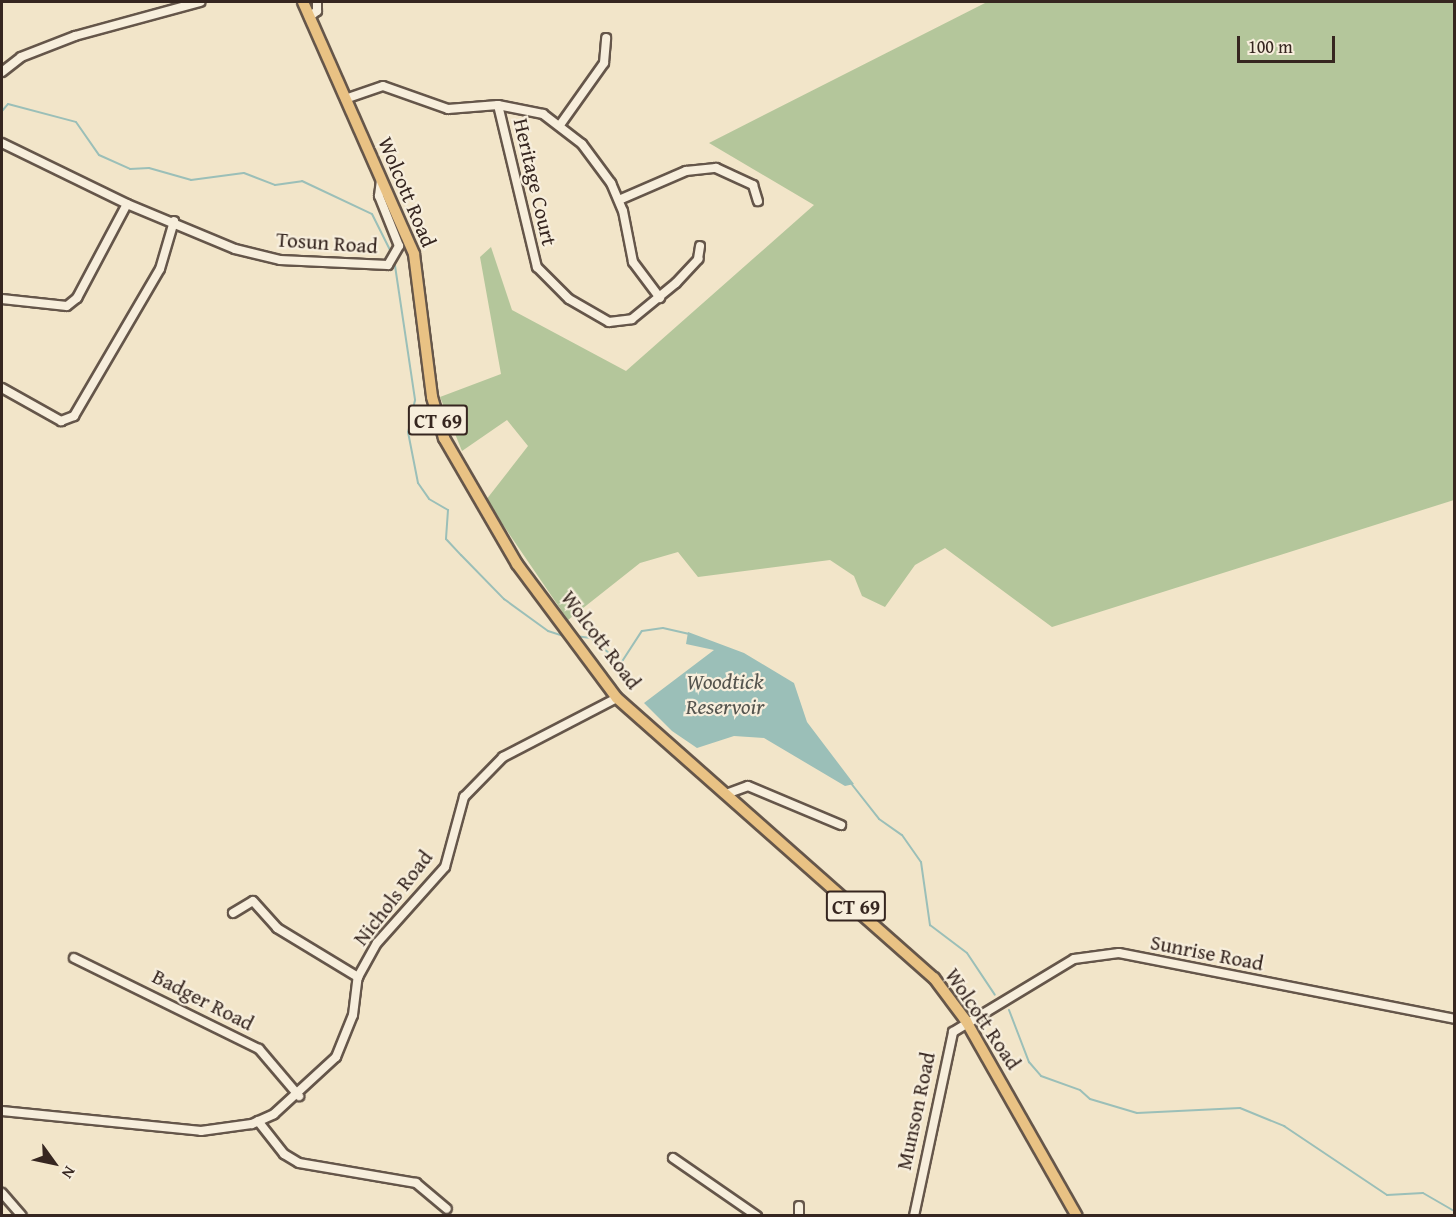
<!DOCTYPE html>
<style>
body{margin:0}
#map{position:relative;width:1456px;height:1217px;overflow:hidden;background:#f2e5c9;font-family:"Gentium Book Plus",serif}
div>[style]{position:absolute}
.green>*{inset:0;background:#b4c69b}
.water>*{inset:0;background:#9bbfb8}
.stream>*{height:2px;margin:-1px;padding:0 1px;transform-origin:1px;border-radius:1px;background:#9bbfb8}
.roads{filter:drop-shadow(2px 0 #65564a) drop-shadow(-2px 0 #65564a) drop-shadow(0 2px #65564a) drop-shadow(0 -2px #65564a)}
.minor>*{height:8px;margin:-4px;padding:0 4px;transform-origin:4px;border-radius:4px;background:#f7eedc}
.major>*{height:10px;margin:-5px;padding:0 5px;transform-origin:5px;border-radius:5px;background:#e9c284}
span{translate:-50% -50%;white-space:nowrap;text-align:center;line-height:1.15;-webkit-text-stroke:4.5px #f7eedc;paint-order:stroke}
.shield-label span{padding:2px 4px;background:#f7eedc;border:2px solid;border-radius:4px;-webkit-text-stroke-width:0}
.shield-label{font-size:20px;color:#362620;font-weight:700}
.street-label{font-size:21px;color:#362620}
.water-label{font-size:22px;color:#54544e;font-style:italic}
.frame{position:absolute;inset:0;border:3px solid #362620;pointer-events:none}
.north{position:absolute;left:24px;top:1133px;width:60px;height:60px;-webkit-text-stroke:4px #f7eedc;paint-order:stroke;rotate:123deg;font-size:16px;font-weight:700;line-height:24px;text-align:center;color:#362620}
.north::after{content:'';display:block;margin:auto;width:21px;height:27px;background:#362620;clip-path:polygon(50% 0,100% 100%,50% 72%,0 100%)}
.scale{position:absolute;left:1237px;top:36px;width:98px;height:27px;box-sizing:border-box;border:3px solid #362620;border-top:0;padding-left:8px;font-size:18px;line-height:21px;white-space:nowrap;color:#362620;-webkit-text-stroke:4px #f7eedc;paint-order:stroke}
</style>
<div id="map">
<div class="green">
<i style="clip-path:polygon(987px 2px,1454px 2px,1454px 500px,1052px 627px,945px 548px,915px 565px,885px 607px,862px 596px,854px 576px,830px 560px,698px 577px,678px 552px,640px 563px,568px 620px,486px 500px,528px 446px,507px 420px,462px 451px,440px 397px,501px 374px,480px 257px,491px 247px,512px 310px,626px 371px,814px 205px,709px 143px)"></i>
</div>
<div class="water">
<i style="clip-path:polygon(688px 632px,744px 653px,794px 683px,807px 722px,854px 784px,845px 786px,764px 738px,734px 736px,697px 748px,672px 731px,644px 703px,714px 650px,686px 644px)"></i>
</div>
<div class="stream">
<i style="left:2px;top:111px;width:9px;rotate:-49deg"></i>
<i style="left:8px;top:104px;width:70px;rotate:14.8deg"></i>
<i style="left:76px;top:122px;width:40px;rotate:55.1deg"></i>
<i style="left:99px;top:155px;width:34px;rotate:24deg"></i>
<i style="left:130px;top:169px;width:19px;rotate:-3deg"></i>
<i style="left:149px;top:168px;width:44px;rotate:15.9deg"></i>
<i style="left:191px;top:180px;width:53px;rotate:-7.5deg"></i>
<i style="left:244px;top:173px;width:33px;rotate:21deg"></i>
<i style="left:275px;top:185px;width:27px;rotate:-8deg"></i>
<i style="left:302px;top:181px;width:77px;rotate:25.2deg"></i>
<i style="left:372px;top:214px;width:45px;rotate:63.4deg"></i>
<i style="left:394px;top:259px;width:143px;rotate:81.5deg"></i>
<i style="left:415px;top:400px;width:33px;rotate:102deg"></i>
<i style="left:408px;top:432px;width:52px;rotate:78.9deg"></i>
<i style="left:418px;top:483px;width:19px;rotate:55deg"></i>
<i style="left:429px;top:499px;width:22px;rotate:30deg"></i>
<i style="left:448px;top:510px;width:29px;rotate:94deg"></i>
<i style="left:446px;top:539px;width:22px;rotate:47deg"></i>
<i style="left:461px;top:555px;width:62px;rotate:45.7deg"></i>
<i style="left:504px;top:599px;width:54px;rotate:36deg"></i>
<i style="left:548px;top:631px;width:19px;rotate:18deg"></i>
<i style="left:575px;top:636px;width:16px;rotate:7deg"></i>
<i style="left:591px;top:638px;width:39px;rotate:40deg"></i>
<i style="left:621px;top:663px;width:38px;rotate:-57deg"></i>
<i style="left:642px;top:631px;width:21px;rotate:-8deg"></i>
<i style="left:663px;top:628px;width:27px;rotate:13deg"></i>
<i style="left:850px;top:782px;width:47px;rotate:51.9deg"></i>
<i style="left:879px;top:819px;width:28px;rotate:35deg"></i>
<i style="left:902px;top:835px;width:33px;rotate:55deg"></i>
<i style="left:921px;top:862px;width:64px;rotate:81.9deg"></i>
<i style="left:930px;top:925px;width:46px;rotate:37.1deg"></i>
<i style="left:967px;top:953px;width:50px;rotate:56.3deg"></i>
<i style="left:1009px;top:1010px;width:56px;rotate:69deg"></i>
<i style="left:1029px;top:1062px;width:18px;rotate:49deg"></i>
<i style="left:1041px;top:1076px;width:41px;rotate:19.7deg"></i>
<i style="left:1080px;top:1090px;width:13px;rotate:42deg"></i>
<i style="left:1090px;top:1099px;width:49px;rotate:16.6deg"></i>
<i style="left:1137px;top:1113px;width:103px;rotate:-2.8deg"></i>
<i style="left:1240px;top:1108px;width:48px;rotate:22.2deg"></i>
<i style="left:1284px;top:1126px;width:124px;rotate:33.8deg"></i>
<i style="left:1387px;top:1195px;width:36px;rotate:-3deg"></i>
<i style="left:1423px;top:1193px;width:36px;rotate:30deg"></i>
</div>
<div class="roads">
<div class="minor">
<i style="left:309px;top:17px;width:10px;rotate:-37deg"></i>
<i style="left:317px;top:11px;width:9px;rotate:-90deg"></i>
<i style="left:2px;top:72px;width:24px;rotate:-38deg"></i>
<i style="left:21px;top:57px;width:58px;rotate:-21.3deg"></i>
<i style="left:75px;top:36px;width:130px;rotate:-15.2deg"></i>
<i style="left:345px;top:99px;width:40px;rotate:-18.9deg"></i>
<i style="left:383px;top:86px;width:69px;rotate:19.5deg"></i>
<i style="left:448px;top:109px;width:50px;rotate:-4.6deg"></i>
<i style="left:498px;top:105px;width:46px;rotate:11.3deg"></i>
<i style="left:543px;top:114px;width:49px;rotate:37.6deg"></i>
<i style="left:582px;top:144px;width:49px;rotate:53.4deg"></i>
<i style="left:611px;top:183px;width:30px;rotate:67deg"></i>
<i style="left:623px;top:211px;width:52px;rotate:78.9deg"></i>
<i style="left:633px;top:262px;width:45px;rotate:53.1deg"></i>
<i style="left:498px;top:105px;width:167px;rotate:76.5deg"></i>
<i style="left:537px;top:267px;width:45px;rotate:45deg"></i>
<i style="left:569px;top:299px;width:46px;rotate:29.9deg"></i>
<i style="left:609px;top:322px;width:23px;rotate:-7deg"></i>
<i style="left:632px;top:319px;width:57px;rotate:-39.3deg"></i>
<i style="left:676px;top:283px;width:33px;rotate:-47deg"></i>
<i style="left:698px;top:259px;width:13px;rotate:-81deg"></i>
<i style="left:560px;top:125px;width:76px;rotate:-54.6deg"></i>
<i style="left:604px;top:63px;width:25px;rotate:-85deg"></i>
<i style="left:2px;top:143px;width:139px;rotate:26deg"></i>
<i style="left:127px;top:204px;width:117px;rotate:22.6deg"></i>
<i style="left:235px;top:249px;width:46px;rotate:13.7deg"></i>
<i style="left:280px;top:260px;width:108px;rotate:2.7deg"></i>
<i style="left:388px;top:265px;width:22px;rotate:-60deg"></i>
<i style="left:399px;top:246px;width:54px;rotate:-111.8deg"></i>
<i style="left:379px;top:196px;width:16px;rotate:-83deg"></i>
<i style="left:619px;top:200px;width:73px;rotate:-23.4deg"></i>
<i style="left:686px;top:171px;width:30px;rotate:-6deg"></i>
<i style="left:716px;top:168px;width:41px;rotate:24.7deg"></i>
<i style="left:753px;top:185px;width:17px;rotate:73deg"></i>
<i style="left:2px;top:299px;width:65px;rotate:6.1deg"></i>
<i style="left:67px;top:306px;width:13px;rotate:-39deg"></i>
<i style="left:77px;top:298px;width:106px;rotate:-62deg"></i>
<i style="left:2px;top:388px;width:68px;rotate:29.2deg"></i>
<i style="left:61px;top:421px;width:14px;rotate:-21deg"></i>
<i style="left:74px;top:416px;width:170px;rotate:-59.7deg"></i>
<i style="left:160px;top:269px;width:50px;rotate:-73.7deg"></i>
<i style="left:726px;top:794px;width:23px;rotate:-20deg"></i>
<i style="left:748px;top:786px;width:101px;rotate:22.8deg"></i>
<i style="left:233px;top:913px;width:23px;rotate:-31deg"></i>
<i style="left:253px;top:901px;width:36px;rotate:48deg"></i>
<i style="left:277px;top:928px;width:95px;rotate:31.2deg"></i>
<i style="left:74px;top:958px;width:206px;rotate:26.2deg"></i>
<i style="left:259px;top:1049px;width:62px;rotate:49.6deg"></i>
<i style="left:2px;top:1111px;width:200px;rotate:5.7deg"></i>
<i style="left:201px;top:1131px;width:51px;rotate:-7.8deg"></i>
<i style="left:252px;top:1124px;width:24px;rotate:-24deg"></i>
<i style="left:274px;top:1114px;width:84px;rotate:-42.6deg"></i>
<i style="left:336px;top:1057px;width:45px;rotate:-68deg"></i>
<i style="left:353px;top:1015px;width:38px;rotate:-83deg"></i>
<i style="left:358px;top:977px;width:39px;rotate:-61deg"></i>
<i style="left:377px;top:943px;width:102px;rotate:-48.2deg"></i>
<i style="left:445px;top:867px;width:73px;rotate:-74.8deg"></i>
<i style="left:464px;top:797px;width:56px;rotate:-45.7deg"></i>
<i style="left:503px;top:757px;width:128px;rotate:-27.4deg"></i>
<i style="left:258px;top:1121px;width:42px;rotate:51.8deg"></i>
<i style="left:284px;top:1154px;width:17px;rotate:31deg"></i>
<i style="left:299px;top:1163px;width:119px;rotate:9.7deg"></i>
<i style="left:416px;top:1183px;width:40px;rotate:40deg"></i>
<i style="left:673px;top:1158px;width:102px;rotate:34.6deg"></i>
<i style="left:2px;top:1193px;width:30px;rotate:49deg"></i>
<i style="left:799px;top:1206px;width:10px;rotate:90deg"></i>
<i style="left:914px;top:1216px;width:188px;rotate:-78deg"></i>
<i style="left:953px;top:1032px;width:141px;rotate:-31.1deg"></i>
<i style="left:1074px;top:959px;width:45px;rotate:-7.6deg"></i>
<i style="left:1119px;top:953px;width:341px;rotate:11.1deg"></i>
</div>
<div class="major">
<i style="left:303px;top:2px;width:275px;rotate:66.2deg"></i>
<i style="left:414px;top:254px;width:144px;rotate:82.8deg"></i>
<i style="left:432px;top:397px;width:43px;rotate:73.7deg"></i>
<i style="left:444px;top:438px;width:146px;rotate:59.9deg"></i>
<i style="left:517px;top:564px;width:167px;rotate:53.3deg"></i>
<i style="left:617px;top:698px;width:423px;rotate:41.5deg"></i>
<i style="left:934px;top:978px;width:54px;rotate:53.3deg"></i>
<i style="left:966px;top:1021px;width:224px;rotate:60.4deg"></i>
</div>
</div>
<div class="shield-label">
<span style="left:438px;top:420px">CT 69</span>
<span style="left:856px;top:906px">CT 69</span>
</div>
<div class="street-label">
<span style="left:535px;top:182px;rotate:77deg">Heritage Court</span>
<span style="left:407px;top:192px;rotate:67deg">Wolcott Road</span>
<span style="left:327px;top:243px;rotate:4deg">Tosun Road</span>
<span style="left:601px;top:640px;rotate:53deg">Wolcott Road</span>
<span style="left:393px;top:898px;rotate:-52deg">Nichols Road</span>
<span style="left:1207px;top:953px;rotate:11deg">Sunrise Road</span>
<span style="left:203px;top:1000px;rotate:27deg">Badger Road</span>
<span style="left:983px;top:1019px;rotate:56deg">Wolcott Road</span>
<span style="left:916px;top:1111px;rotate:-78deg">Munson Road</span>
</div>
<div class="water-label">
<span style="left:725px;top:694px">Woodtick<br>Reservoir</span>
</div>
<div class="frame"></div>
<div class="north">N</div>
<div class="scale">100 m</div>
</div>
